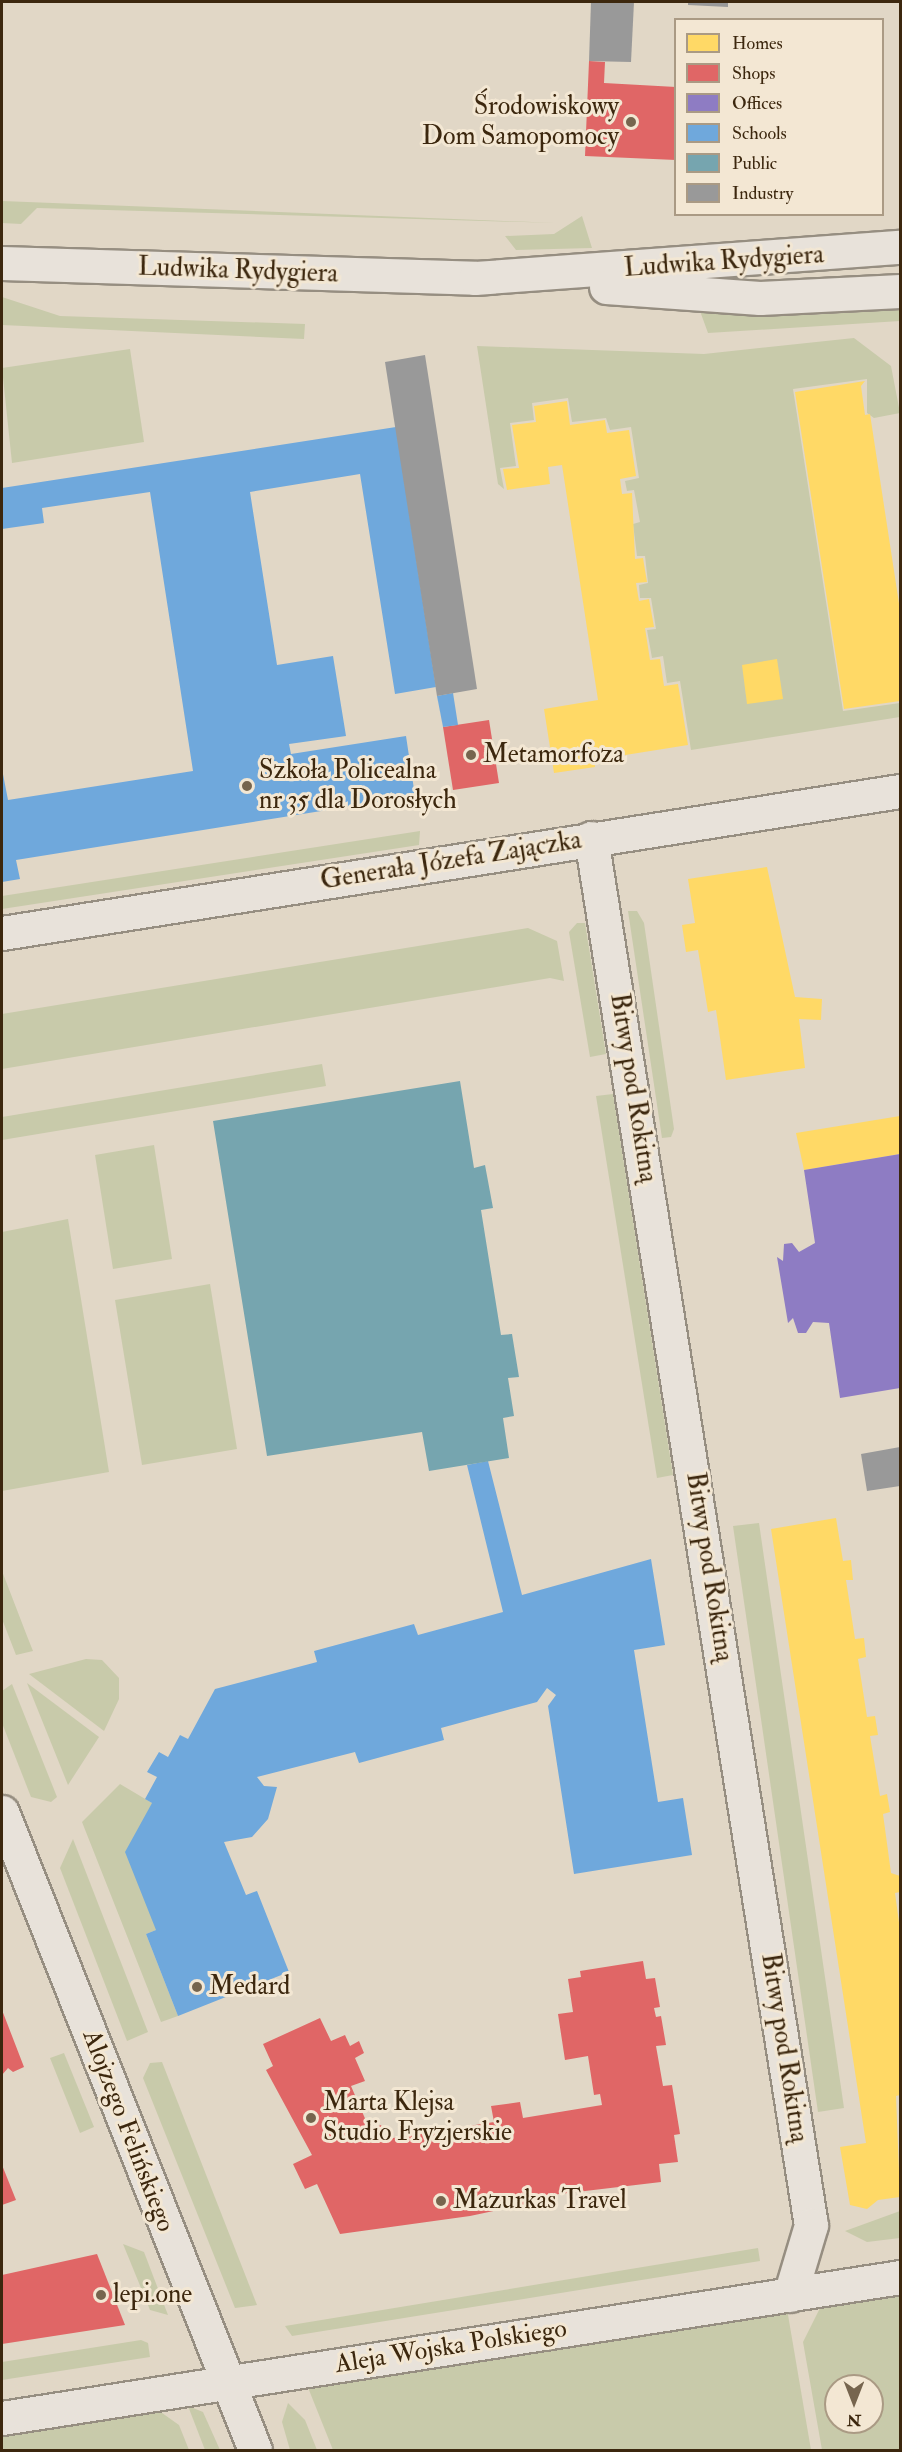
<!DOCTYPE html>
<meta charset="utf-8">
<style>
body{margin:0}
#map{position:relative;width:902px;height:2452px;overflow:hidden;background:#e1d7c6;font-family:"IM FELL Double Pica",serif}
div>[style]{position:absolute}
.green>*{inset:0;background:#c8caaa}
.homes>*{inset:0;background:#ffd966}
.shops>*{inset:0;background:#e06666}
.offices>*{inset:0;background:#8e7cc3}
.schools>*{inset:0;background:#6fa8dc}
.public>*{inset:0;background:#76a5af}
.industry>*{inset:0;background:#999}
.roads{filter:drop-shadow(2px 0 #968e81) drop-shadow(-2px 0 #968e81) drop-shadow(0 2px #968e81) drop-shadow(0 -2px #968e81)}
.minor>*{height:33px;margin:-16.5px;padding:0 16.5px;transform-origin:16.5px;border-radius:16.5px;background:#e8e2da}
.tertiary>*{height:33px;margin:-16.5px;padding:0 16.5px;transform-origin:16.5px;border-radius:16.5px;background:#e8e2da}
.dots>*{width:16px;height:16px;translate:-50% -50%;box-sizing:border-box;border:3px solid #f3e7d3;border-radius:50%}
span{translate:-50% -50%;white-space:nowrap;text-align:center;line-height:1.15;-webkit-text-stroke:6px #f3e7d3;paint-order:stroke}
.poi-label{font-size:26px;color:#3c270e}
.right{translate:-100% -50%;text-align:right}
.left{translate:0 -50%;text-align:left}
.street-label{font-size:26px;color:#3c270e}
.frame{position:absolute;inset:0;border:3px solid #3c270e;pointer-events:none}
.legend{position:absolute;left:674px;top:18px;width:210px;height:198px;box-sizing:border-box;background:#f3e7d3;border:2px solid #aa9a84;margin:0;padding:8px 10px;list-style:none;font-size:18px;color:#3c270e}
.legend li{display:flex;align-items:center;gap:12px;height:30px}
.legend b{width:30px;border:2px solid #aa9a84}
.north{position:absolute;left:824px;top:2374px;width:60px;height:60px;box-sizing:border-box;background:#f3e7d3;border:2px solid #aa9a84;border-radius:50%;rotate:180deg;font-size:16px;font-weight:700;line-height:24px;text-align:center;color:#3c270e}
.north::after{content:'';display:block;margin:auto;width:21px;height:27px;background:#76654e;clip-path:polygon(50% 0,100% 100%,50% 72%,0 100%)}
</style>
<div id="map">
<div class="green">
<i style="clip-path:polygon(2px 201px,556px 223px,37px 208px,21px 224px,2px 223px)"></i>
<i style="clip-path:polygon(582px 216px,592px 248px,516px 250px,505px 236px,554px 234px)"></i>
<i style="clip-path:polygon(2px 297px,60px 316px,305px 324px,304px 339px,2px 325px)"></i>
<i style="clip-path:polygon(900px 310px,900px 321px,708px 333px,700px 311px,805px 315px)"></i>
<i style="clip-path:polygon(854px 338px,891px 366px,900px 413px,874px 418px,867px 413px,867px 379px,793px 389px,843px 711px,900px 703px,900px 717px,691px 750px,680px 681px,667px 683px,663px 656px,652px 658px,647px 630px,656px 629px,651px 598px,640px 598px,639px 585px,648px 583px,645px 556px,637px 556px,633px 524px,640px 522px,634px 490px,627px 491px,625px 481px,639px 478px,631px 427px,610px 430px,606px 418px,572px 422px,568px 398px,532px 403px,534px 420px,510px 423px,516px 466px,500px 468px,504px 489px,498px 484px,477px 346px,704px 354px)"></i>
<i style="clip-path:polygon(130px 349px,144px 442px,12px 463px,2px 368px)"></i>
<i style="clip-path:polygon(420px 831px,419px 845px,2px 909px,2px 896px)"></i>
<i style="clip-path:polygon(628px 911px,637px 911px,644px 923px,674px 1129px,671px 1137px,662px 1138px)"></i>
<i style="clip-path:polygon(577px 923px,585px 923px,606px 1054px,590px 1057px,569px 932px)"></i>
<i style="clip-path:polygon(528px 928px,557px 941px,564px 981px,550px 978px,2px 1069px,2px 1014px)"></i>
<i style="clip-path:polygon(322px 1064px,326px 1086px,2px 1140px,2px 1117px)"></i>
<i style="clip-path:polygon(613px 1094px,673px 1475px,657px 1478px,596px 1096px)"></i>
<i style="clip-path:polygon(154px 1145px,172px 1259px,113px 1269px,95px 1155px)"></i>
<i style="clip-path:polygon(68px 1219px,109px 1472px,2px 1491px,2px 1232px)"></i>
<i style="clip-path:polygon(210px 1284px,237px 1449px,142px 1465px,115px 1300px)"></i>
<i style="clip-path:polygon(759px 1523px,844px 2108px,818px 2112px,733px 1526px)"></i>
<i style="clip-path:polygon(2px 1571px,27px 1636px,33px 1651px,16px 1655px,2px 1619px)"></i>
<i style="clip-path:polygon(86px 1659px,102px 1660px,119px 1678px,119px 1699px,104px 1731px,29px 1674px)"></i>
<i style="clip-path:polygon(27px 1683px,99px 1737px,68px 1785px)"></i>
<i style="clip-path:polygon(12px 1684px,57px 1797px,51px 1802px,31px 1797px,2px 1723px,2px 1691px)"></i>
<i style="clip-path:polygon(120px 1784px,152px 1803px,156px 1930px,146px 1934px,178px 2016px,161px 2022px,82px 1822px)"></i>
<i style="clip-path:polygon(73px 1839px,148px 2032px,127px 2041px,60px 1868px)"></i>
<i style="clip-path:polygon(64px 2053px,94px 2127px,80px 2133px,50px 2058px)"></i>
<i style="clip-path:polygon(162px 2062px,257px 2305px,235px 2308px,143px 2078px,150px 2063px)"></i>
<i style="clip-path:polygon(900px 2211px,900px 2238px,867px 2242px,845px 2231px)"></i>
<i style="clip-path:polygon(123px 2244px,144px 2252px,168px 2315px,150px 2310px)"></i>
<i style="clip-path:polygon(758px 2248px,760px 2261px,292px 2336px,285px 2326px)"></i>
<i style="clip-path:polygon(evenodd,900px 2292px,900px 2449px,822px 2450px,803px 2342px,822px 2304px,900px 2292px,836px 2386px,872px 2386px,872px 2422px,836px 2422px,836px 2386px)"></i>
<i style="clip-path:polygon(787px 2309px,811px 2450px,333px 2450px,307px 2385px)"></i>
<i style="clip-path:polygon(141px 2340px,148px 2343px,150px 2357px,2px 2380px,2px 2362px)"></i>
<i style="clip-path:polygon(288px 2403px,305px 2420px,317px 2450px,290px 2450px,282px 2422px)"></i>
<i style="clip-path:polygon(188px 2406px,203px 2412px,220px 2450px,205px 2450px)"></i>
<i style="clip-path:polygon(155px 2408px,179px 2425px,189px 2450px,2px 2450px,2px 2432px)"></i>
</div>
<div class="homes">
<i style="clip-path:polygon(865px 381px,861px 386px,865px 415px,870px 414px,900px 610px,900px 701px,844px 709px,795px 392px)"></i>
<i style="clip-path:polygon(567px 401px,570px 425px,605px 420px,607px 433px,629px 430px,636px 476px,620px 479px,622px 494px,632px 493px,635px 559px,643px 558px,647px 582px,636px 583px,639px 601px,649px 599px,654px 627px,645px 628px,650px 660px,660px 659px,664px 686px,678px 684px,688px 745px,594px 760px,595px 767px,554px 773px,544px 709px,598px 700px,562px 465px,548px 467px,550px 484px,507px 490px,503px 469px,519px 468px,512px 425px,536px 422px,534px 406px)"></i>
<i style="clip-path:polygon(777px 659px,783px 699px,747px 704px,742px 665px)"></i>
<i style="clip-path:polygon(767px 867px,795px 997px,822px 999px,821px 1020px,799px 1019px,805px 1068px,726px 1080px,716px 1010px,708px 1012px,698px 950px,686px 952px,682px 925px,695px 923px,688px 879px)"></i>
<i style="clip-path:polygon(900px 1116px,900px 1154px,804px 1170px,796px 1133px)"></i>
<i style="clip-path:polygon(836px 1518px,843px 1561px,851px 1560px,853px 1580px,846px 1580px,855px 1639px,864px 1638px,866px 1657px,858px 1659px,867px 1717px,875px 1716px,878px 1735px,870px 1736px,880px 1796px,887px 1794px,890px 1812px,883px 1814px,891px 1873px,900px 1876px,900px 1892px,895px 1893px,900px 1930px,900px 2095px,896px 2096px,900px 2197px,878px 2200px,867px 2209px,850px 2205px,840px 2147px,866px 2143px,771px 1529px)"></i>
</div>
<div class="shops">
<i style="clip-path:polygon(589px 61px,605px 62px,604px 83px,676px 87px,676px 160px,585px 156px)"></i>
<i style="clip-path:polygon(489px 720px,499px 783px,453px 790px,443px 727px)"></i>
<i style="clip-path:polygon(643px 1961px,646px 1979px,655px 1978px,660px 2007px,654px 2008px,656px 2017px,661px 2016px,666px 2045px,656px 2046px,663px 2086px,672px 2085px,680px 2134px,674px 2135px,678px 2162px,659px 2164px,661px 2182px,526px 2198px,527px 2204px,470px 2216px,340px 2234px,317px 2184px,305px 2189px,293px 2164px,312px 2155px,266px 2070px,273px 2066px,263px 2044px,320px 2018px,331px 2041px,345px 2035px,350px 2046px,359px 2041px,364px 2053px,355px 2058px,365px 2081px,351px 2086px,370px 2130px,381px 2125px,387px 2139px,494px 2122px,491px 2106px,520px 2102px,523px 2118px,602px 2105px,600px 2094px,594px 2095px,588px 2056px,565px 2060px,558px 2014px,573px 2012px,568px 1979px,581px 1977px,580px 1971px)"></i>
<i style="clip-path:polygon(2px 2010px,24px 2067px,13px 2072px,8px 2068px,2px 2075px)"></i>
<i style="clip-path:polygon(2px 2165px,16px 2200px,2px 2205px)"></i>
<i style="clip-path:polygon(97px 2254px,125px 2325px,2px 2344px,2px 2275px)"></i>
</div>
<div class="offices">
<i style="clip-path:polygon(900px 1154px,900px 1388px,840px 1398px,829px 1323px,813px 1322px,806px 1333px,798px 1333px,793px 1318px,788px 1323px,777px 1257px,783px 1261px,784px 1244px,792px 1243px,799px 1252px,815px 1243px,804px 1170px)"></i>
</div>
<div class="schools">
<i style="clip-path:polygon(396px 427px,436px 687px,395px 694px,360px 474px,250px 492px,277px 665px,333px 656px,346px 736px,289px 744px,291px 754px,406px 736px,415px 796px,16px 860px,20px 879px,2px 882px,2px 769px,8px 800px,193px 771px,150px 492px,42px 508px,44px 523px,2px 529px,2px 488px)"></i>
<i style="clip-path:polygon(453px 693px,458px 725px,443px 727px,437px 696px)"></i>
<i style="clip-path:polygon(488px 1461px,522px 1595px,651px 1559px,665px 1645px,634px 1650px,658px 1802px,683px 1798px,692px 1855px,574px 1874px,548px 1706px,556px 1695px,547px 1688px,537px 1702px,441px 1728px,444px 1740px,359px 1763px,355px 1752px,257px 1777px,264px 1786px,277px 1787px,268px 1819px,252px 1837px,224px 1842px,246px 1895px,257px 1891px,289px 1972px,178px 2016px,146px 1934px,156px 1930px,125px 1852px,152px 1803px,145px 1799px,157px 1777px,147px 1772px,159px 1752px,168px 1757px,180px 1735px,188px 1739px,215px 1689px,317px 1662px,314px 1651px,414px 1624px,418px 1635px,503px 1612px,467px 1465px)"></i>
</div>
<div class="public">
<i style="clip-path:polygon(460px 1081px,474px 1168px,485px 1165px,493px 1208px,481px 1210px,501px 1335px,512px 1334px,519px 1377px,508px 1378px,514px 1416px,503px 1418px,509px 1458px,429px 1471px,422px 1432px,267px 1456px,213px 1121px)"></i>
</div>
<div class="industry">
<i style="clip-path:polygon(591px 2px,634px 2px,631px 62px,589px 61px)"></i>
<i style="clip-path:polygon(688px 2px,728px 2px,728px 7px,688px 5px)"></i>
<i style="clip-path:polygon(425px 355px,477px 689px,437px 696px,385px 362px)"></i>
<i style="clip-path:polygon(900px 1447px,900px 1486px,867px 1491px,861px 1454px)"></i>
</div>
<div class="roads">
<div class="minor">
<i style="left:591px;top:838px;width:1404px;rotate:80.99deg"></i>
<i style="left:811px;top:2225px;width:73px;rotate:106.7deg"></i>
<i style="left:2px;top:933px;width:909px;rotate:-8.99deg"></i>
<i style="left:2px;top:1812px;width:686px;rotate:68.37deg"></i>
</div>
<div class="tertiary">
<i style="left:2px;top:263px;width:473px;rotate:1.8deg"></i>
<i style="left:475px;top:278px;width:426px;rotate:-4.2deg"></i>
<i style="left:606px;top:287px;width:154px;rotate:4.1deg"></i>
<i style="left:760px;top:298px;width:140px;rotate:-2.9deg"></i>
<i style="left:2px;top:2418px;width:909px;rotate:-8.92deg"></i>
</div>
</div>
<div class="dots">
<i style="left:631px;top:122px;background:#76654e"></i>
<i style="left:471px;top:755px;background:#76654e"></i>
<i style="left:247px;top:786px;background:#76654e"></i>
<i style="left:197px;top:1987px;background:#76654e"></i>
<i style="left:311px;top:2118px;background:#76654e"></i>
<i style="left:441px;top:2201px;background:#76654e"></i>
<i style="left:101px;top:2295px;background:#76654e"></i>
</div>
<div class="poi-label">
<span class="right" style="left:619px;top:122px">Środowiskowy<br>Dom Samopomocy</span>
<span class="left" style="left:483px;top:755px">Metamorfoza</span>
<span class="left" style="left:259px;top:786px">Szkoła Policealna<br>nr 35 dla Dorosłych</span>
<span class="left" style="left:209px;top:1987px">Medard</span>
<span class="left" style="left:323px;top:2118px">Marta Klejsa<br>Studio Fryzjerskie</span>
<span class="left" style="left:453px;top:2201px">Mazurkas Travel</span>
<span class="left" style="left:113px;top:2295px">lepi.one</span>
</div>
<div class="street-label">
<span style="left:724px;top:262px;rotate:-4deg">Ludwika Rydygiera</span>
<span style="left:238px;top:271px;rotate:2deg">Ludwika Rydygiera</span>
<span style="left:451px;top:861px;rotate:-9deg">Generała Józefa Zajączka</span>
<span style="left:633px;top:1088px;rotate:81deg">Bitwy pod Rokitną</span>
<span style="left:709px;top:1567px;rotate:81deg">Bitwy pod Rokitną</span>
<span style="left:784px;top:2048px;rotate:81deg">Bitwy pod Rokitną</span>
<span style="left:128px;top:2131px;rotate:69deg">Alojzego Felińskiego</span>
<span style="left:451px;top:2347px;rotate:-9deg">Aleja Wojska Polskiego</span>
</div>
<div class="frame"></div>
<ul class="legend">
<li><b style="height:16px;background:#ffd966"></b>Homes</li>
<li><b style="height:16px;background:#e06666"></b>Shops</li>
<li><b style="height:16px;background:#8e7cc3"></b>Offices</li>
<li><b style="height:16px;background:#6fa8dc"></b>Schools</li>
<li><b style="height:16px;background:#76a5af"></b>Public</li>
<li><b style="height:16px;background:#999"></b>Industry</li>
</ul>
<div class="north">N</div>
</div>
